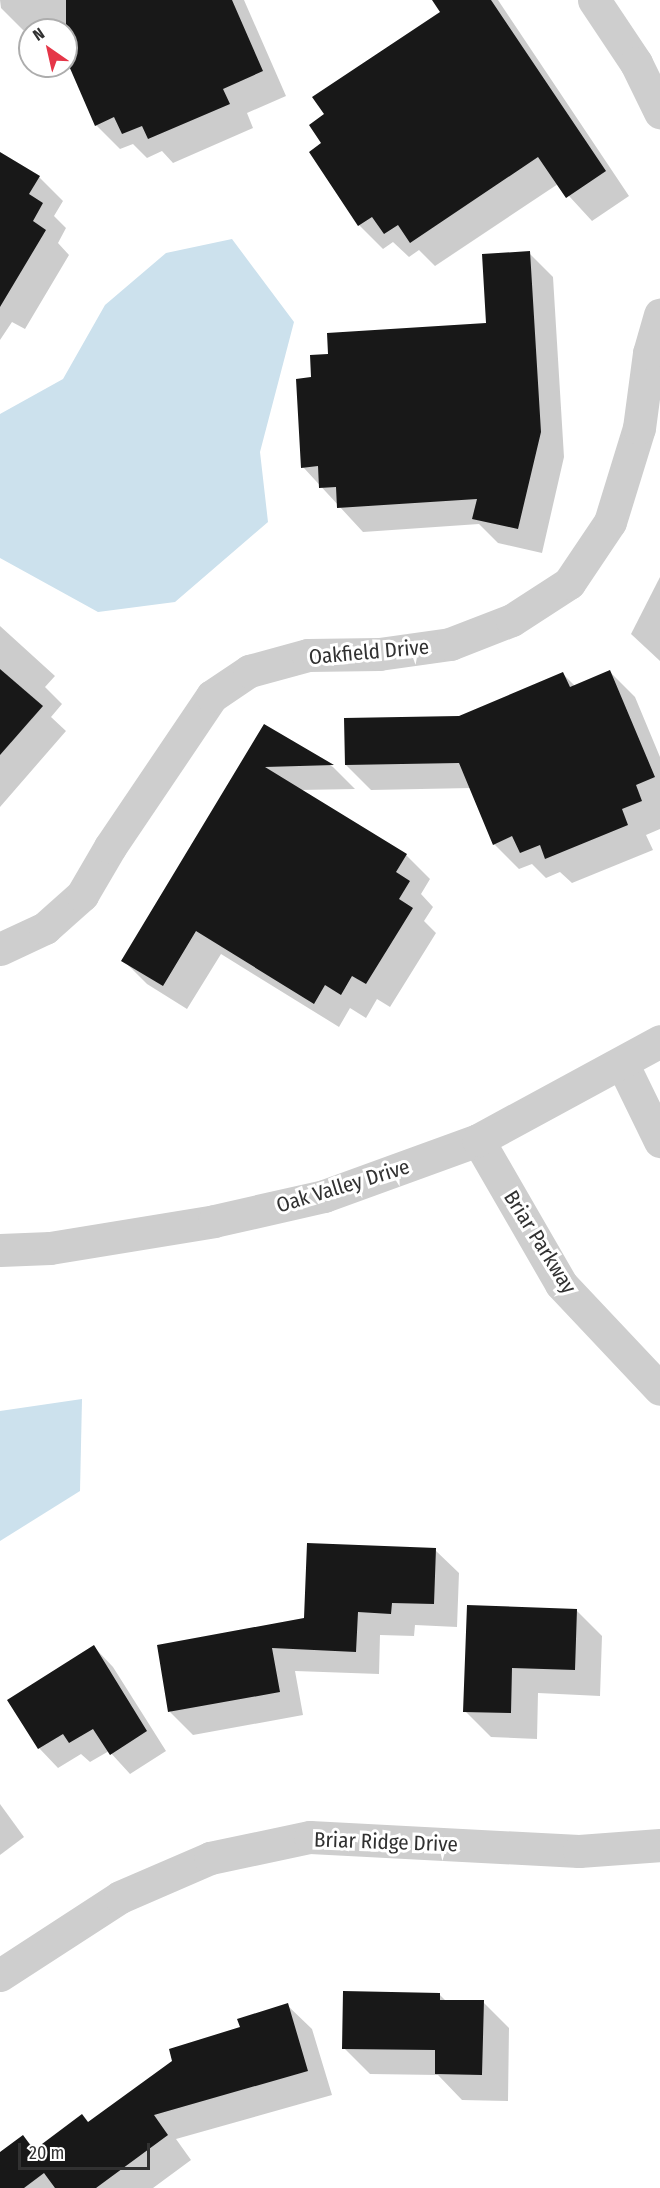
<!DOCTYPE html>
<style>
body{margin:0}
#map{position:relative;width:660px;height:2188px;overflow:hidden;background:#fff;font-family:"Fira Sans Condensed",sans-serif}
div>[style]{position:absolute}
.water>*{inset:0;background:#cce1ed}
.shadow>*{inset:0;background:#0003}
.building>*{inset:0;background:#181818}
.minor>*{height:33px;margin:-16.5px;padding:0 16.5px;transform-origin:16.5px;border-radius:16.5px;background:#cecece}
.tertiary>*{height:33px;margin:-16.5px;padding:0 16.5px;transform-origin:16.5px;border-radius:16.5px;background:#cecece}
span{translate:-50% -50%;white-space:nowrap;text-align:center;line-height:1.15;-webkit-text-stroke:6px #fff;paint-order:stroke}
.street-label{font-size:21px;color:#313131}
.north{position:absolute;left:18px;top:18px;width:60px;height:60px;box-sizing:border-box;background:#fff;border:2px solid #adadad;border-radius:50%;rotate:326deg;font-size:16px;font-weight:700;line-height:24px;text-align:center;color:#313131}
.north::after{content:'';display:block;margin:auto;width:21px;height:27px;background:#e53648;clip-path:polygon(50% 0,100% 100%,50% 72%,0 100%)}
.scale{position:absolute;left:18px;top:2143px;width:132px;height:27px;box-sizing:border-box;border:3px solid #313131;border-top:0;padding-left:8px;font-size:18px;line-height:21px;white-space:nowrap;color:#313131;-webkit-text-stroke:4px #fff;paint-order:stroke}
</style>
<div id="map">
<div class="water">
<i style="clip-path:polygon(232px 239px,294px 322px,260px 452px,268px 522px,175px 602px,98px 612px,0 558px,0 414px,63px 379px,105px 305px,166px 253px)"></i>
<i style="clip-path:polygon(82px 1399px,80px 1491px,0 1541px,0 1411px)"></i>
</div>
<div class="shadow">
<i style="clip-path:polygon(0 0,244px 0,286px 96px,247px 113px,253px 128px,173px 163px,162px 151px,147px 158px,133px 144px,120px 149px,96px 125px,66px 56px,66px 30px,55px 30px,51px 21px,25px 32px,1px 8px)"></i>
<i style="clip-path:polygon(433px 0,498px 0,629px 196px,592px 221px,558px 184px,435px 266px,419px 250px,409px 257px,393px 242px,383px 249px,359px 225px,323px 143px,326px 115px,442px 13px)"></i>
<i style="clip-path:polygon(0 154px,39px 177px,63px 201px,54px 216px,66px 228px,58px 243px,69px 255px,25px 329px,12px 322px,0 340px)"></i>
<i style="clip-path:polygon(529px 253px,553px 277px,564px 457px,542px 553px,498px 543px,479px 524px,363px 532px,303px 467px,313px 379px,330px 356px,488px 325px)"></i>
<i style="clip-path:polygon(660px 577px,660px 661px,631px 634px)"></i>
<i style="clip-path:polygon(0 626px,55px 676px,45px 687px,62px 704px,51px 717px,66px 731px,0 807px)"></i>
<i style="clip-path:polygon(610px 672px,635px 697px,660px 757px,660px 829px,646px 835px,653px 850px,572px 883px,560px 872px,546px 878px,532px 864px,519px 869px,494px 844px,471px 788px,371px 790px,346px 765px,563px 674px,576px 687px)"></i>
<i style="clip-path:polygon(264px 726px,333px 767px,355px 789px,300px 790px,406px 855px,430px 879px,421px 894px,433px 907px,424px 921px,436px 933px,390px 1007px,377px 999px,366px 1018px,350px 1008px,339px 1027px,221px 954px,187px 1009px,147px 984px,123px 960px)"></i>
<i style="clip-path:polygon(435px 1550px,459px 1573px,457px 1627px,415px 1625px,414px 1636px,380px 1635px,379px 1674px,295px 1671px,303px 1715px,193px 1735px,170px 1712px,305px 1620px)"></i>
<i style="clip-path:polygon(468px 1607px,576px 1610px,602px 1636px,600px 1696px,538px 1693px,537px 1739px,491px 1737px,465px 1711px)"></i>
<i style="clip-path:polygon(94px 1647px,113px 1667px,166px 1751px,130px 1774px,109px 1751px,90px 1762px,81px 1754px,58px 1768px,39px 1748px)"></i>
<i style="clip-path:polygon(0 1804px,24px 1837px,0 1855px)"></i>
<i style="clip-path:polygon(439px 1994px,446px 2001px,483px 2002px,509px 2028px,508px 2101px,462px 2100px,438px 2075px,370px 2074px,344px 2048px)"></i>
<i style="clip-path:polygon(287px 2005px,312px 2029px,332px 2095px,176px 2139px,191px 2160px,153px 2188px,0 2188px,0 2153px,23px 2137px,36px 2150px,89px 2123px,241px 2028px)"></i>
</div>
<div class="building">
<i style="clip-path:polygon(66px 0,232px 0,263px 71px,223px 89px,230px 104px,148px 139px,142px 126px,122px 134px,114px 117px,95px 126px,66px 59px)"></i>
<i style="clip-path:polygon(432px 0,491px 0,606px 171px,566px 198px,538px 157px,410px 243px,398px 225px,384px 234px,372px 217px,358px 226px,309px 152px,321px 143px,309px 125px,324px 114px,312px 97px,440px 12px)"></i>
<i style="clip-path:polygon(0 152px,40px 176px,29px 194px,43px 203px,33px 221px,46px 230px,0 307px)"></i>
<i style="clip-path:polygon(530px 251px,541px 432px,518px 529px,472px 519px,477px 499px,337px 508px,336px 487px,319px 488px,318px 466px,301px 468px,296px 379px,311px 377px,310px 355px,328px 354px,327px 333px,486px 323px,482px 254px)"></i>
<i style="clip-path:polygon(0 669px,43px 706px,0 755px)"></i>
<i style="clip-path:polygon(610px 670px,655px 777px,636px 785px,642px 801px,622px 809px,628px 825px,545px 859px,540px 845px,520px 853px,512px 836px,493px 845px,459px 763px,345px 765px,344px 718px,459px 716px,563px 672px,570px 687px)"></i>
<i style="clip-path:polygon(264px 724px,334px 765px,265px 767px,407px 854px,396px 872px,410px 881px,399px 899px,413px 908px,366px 984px,352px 976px,341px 995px,325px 985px,314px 1004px,196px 931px,163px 986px,121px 961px)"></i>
<i style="clip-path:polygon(307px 1543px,436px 1548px,434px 1604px,392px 1603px,391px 1614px,358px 1612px,356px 1652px,272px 1648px,280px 1692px,168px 1712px,157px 1645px,304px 1618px)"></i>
<i style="clip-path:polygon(467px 1605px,577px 1609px,575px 1670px,512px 1668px,511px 1713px,463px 1712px)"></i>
<i style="clip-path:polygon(94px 1645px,147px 1731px,110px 1755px,93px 1729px,69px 1743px,63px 1734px,38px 1749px,7px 1700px)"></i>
<i style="clip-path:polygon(343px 1991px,440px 1993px,440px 2000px,484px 2000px,482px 2075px,435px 2074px,435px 2050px,342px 2049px)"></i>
<i style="clip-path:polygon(288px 2003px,308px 2071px,154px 2115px,168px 2135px,96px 2188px,55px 2188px,44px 2173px,24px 2188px,0 2188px,0 2152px,23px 2135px,34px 2150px,82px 2114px,88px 2122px,172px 2061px,169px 2049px,240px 2027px,237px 2019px)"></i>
</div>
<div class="minor">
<i style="left:594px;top:0;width:76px;rotate:56.3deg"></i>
<i style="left:636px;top:63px;width:55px;rotate:63.9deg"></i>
<i style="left:0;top:949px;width:50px;rotate:-25deg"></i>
<i style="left:45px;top:928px;width:50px;rotate:-41.7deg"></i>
<i style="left:82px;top:895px;width:56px;rotate:-59.7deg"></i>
<i style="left:110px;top:847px;width:182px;rotate:-56deg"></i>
<i style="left:212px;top:696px;width:45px;rotate:-34deg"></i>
<i style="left:249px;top:671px;width:61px;rotate:-15.2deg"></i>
<i style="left:308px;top:655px;width:71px;rotate:-0.8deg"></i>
<i style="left:379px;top:654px;width:72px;rotate:-8deg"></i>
<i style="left:450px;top:644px;width:66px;rotate:-21.2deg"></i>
<i style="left:512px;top:620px;width:68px;rotate:-33deg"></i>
<i style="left:569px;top:583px;width:73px;rotate:-56.1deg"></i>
<i style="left:610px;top:522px;width:98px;rotate:-72.9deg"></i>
<i style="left:639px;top:428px;width:76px;rotate:-82.4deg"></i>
<i style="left:649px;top:353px;width:40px;rotate:-74deg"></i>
<i style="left:622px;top:1063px;width:87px;rotate:64deg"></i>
<i style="left:478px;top:1140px;width:166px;rotate:60deg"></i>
<i style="left:561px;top:1284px;width:144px;rotate:46.7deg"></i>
<i style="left:0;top:1975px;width:143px;rotate:-33deg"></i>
<i style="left:120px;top:1897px;width:98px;rotate:-23.4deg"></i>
<i style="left:210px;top:1858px;width:102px;rotate:-11.9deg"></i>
<i style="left:310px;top:1837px;width:269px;rotate:3deg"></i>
<i style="left:579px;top:1851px;width:81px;rotate:-4.2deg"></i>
</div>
<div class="tertiary">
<i style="left:0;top:1250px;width:50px;rotate:-2.3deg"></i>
<i style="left:50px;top:1248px;width:166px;rotate:-9.3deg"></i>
<i style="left:214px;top:1221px;width:113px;rotate:-12.8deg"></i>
<i style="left:324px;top:1196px;width:164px;rotate:-20deg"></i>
<i style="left:478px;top:1140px;width:207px;rotate:-28.5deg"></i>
</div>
<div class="street-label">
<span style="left:369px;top:652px;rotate:-5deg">Oakfield Drive</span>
<span style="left:343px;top:1186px;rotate:-17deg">Oak Valley Drive</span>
<span style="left:540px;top:1242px;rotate:58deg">Briar Parkway</span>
<span style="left:386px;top:1842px;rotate:2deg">Briar Ridge Drive</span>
</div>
<div class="north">N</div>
<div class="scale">20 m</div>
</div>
